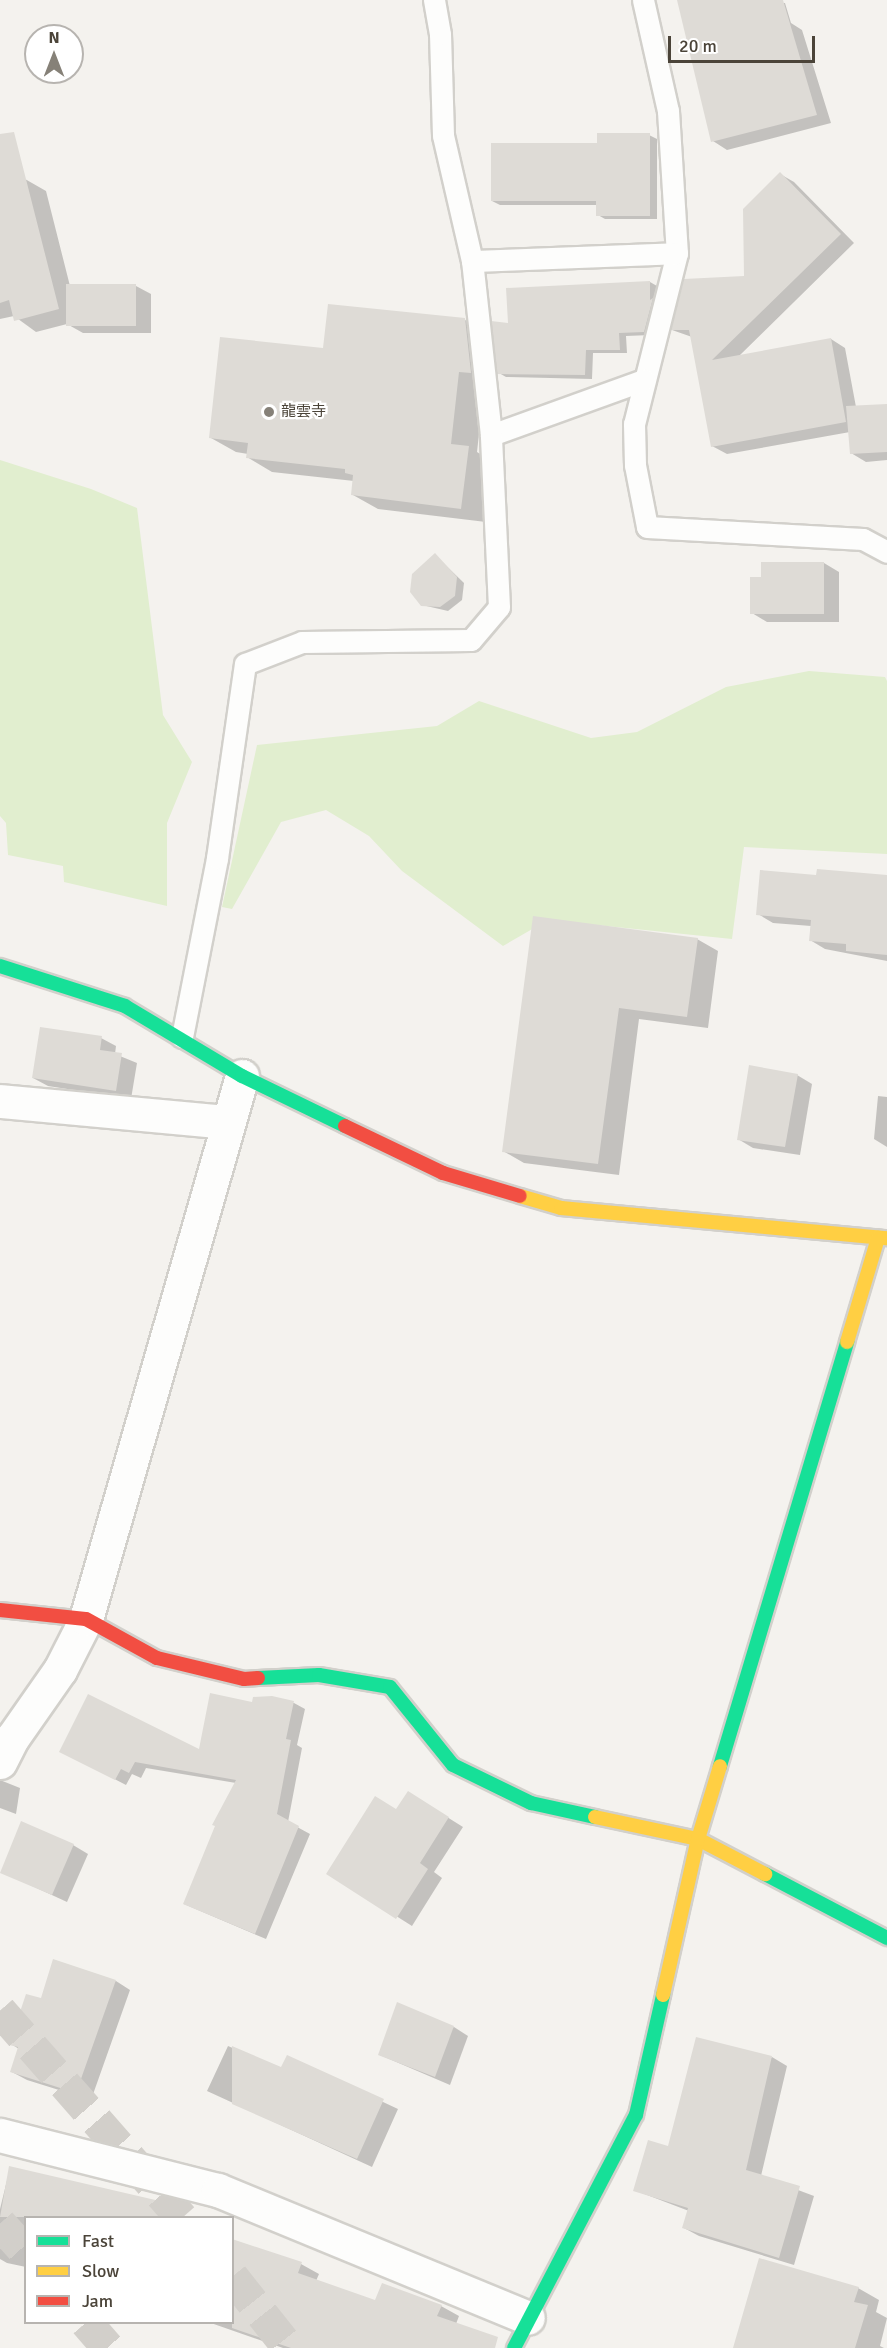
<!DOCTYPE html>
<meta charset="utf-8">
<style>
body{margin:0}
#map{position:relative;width:887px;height:2348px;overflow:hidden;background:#f4f2ee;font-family:Signika,"Noto Sans JP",sans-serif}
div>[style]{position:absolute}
.green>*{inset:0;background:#e1eecf}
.shadow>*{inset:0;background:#0003}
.building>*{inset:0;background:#dedbd6}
.highway-tunnel>*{height:33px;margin-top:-16.5px;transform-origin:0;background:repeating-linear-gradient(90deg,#d2cfca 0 33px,transparent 0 49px)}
.roads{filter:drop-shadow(2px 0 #d2d0cb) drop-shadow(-2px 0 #d2d0cb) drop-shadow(0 2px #d2d0cb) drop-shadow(0 -2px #d2d0cb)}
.lane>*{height:21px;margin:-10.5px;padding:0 10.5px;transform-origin:10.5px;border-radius:10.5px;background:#fdfdfc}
.street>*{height:33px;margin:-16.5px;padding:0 16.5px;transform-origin:16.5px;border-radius:16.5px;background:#fdfdfc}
.fast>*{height:14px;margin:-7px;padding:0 7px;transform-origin:7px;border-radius:7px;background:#16e098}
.slow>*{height:14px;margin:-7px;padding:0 7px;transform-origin:7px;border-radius:7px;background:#ffcf43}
.jam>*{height:14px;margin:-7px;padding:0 7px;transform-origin:7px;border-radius:7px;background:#f24e42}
.dots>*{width:16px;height:16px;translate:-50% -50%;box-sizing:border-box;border:3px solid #fff;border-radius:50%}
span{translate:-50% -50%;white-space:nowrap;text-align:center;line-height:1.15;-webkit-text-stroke:4.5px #fff;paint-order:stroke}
.poi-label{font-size:15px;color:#4b4439}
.left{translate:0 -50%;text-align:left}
.legend{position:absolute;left:24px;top:2216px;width:210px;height:108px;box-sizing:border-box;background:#fff;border:2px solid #b7b4b0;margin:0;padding:8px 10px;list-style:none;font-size:18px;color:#4b4439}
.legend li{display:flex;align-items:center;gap:12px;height:30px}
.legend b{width:30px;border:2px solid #b7b4b0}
.north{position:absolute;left:24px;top:24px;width:60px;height:60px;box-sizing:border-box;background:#fff;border:2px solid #b7b4b0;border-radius:50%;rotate:0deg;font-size:16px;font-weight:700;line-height:24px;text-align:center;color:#4b4439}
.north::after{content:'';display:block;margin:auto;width:21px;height:27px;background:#868178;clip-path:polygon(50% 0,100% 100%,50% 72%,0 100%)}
.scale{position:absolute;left:668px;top:36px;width:147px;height:27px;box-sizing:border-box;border:3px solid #4b4439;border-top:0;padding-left:8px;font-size:18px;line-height:21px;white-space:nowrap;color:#4b4439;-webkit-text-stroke:4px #fff;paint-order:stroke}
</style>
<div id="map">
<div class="green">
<i style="clip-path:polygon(0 460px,91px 489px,137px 508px,163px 715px,192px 762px,167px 823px,167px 906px,64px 882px,63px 866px,8px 855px,6px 823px,0 816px)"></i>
<i style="clip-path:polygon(809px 671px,885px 677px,887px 681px,887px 854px,744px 847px,732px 939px,548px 920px,503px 946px,402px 871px,369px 836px,326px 810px,281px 822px,232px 909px,222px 907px,257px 745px,437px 726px,479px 701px,591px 738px,637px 732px,726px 687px)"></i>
</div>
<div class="shadow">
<i style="clip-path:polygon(678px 0,785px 3px,791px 23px,802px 30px,831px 123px,727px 150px,713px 141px)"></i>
<i style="clip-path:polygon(649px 135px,657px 139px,657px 219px,605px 219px,598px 215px,598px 205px,500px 205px,492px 201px,598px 144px)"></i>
<i style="clip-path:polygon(780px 174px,794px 182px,854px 243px,738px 357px,831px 339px,845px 348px,856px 407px,887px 405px,887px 460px,866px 462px,851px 453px,850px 432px,727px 454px,712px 446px,692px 337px,672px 330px,746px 277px)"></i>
<i style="clip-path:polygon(25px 179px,46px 191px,70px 286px,136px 286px,151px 294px,151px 333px,83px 333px,67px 324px,36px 332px,14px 316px,0 319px,0 185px)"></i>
<i style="clip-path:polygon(650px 282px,657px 286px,651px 335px,626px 336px,627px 353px,593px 353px,592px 379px,506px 377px,499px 373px,509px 324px)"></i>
<i style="clip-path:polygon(465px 320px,490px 334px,477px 452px,493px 462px,486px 522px,378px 509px,353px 495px,354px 481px,272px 472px,247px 457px,248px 454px,236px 452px,211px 438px,325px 349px)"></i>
<i style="clip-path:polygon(435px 555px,464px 583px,462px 600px,448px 611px,422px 605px)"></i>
<i style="clip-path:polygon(763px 563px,824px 563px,839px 572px,839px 622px,767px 622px,752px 613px,763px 578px)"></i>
<i style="clip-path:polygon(817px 876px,887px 877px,887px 961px,825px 949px,810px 940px,811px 926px,773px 923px,758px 914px)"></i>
<i style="clip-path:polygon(534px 918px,697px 939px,718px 951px,708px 1028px,639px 1019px,619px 1175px,524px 1163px,503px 1151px)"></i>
<i style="clip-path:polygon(101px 1038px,116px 1046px,115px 1054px,137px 1063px,131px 1099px,48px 1086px,33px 1078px)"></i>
<i style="clip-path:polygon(797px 1075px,812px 1084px,800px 1155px,753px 1148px,738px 1139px)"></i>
<i style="clip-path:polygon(878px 1096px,887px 1097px,887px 1147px,874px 1139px)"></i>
<i style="clip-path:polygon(253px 1703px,294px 1703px,305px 1709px,297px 1745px,302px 1748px,288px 1822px,310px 1834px,266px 1939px,184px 1904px,236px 1783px,146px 1768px,141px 1778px,132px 1774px,126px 1785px,72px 1757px,201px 1752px)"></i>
<i style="clip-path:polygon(0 1780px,20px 1788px,16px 1814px,0 1808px)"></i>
<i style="clip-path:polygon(423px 1802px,463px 1827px,434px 1872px,442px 1878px,412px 1926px,328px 1873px)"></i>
<i style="clip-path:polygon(73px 1845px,88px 1854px,67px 1902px,2px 1872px)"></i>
<i style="clip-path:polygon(116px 1981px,130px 1990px,91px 2100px,27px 2080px,12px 2072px,19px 2049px,11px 2044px,42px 2000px)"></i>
<i style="clip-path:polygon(454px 2027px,468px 2036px,450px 2085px,380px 2055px)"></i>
<i style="clip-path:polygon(228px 2046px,282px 2069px,287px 2057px,398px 2109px,372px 2167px,207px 2091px)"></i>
<i style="clip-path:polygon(772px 2057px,787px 2066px,761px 2176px,814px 2196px,794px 2265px,699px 2236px,684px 2228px,689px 2211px,634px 2190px,669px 2148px)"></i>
<i style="clip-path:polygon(10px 2168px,155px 2201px,173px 2211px,172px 2218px,26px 2218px,26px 2267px,7px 2263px,0 2259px,0 2209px)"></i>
<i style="clip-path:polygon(233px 2241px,301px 2264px,319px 2274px,316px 2281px,376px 2302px,441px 2306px,459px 2316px,456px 2324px,480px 2348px,283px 2348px,208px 2322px,232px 2322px)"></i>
<i style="clip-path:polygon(858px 2288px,879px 2300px,876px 2312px,887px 2318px,880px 2346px,884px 2348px,739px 2348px)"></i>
</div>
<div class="building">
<i style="clip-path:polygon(677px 0,783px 0,817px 115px,711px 142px)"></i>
<i style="clip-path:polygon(14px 132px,59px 309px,14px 321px,9px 300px,0 303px,0 134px)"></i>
<i style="clip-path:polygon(597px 133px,650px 133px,650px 216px,596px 216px,596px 201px,491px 201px,491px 143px,597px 143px)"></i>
<i style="clip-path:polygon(780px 172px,841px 234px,712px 360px,831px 338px,846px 422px,711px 447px,689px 330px,671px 330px,684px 279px,744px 276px,743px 209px)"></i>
<i style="clip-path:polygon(650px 281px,650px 300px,653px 298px,644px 332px,619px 333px,620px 350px,586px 350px,585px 375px,497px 374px,491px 321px,508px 323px,506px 288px)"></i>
<i style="clip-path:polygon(66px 284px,136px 284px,136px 326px,66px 326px)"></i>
<i style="clip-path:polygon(328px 304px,465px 318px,471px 373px,459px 372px,451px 444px,469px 446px,461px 509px,351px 495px,353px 475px,345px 473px,345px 469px,246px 458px,248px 443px,209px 438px,220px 337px,323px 348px)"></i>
<i style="clip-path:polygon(887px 404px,887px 452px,850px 454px,846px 406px)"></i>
<i style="clip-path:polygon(435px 553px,457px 577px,455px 596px,440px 607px,421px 606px,410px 592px,412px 574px)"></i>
<i style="clip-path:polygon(761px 562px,824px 562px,824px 614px,750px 614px,750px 577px,761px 577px)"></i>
<i style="clip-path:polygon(817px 869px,887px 875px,887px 955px,846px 951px,846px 944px,809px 941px,811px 920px,756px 915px,760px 870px,816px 875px)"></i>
<i style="clip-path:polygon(533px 916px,698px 938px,687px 1017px,619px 1008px,598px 1164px,502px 1152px)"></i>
<i style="clip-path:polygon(40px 1027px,102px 1036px,100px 1050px,122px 1053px,116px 1091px,32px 1078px)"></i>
<i style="clip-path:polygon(749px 1065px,798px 1074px,785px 1147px,737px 1140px)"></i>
<i style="clip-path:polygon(210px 1693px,252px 1702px,253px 1697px,272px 1696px,294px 1701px,286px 1739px,291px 1740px,277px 1814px,299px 1826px,255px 1934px,183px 1904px,215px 1826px,212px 1825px,236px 1780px,135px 1762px,129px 1773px,121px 1769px,115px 1780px,59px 1752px,88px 1694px,199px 1749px)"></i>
<i style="clip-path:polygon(408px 1791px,449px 1817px,420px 1863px,428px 1869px,396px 1919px,326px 1874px,375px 1796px,396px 1809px)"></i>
<i style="clip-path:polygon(21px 1821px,74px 1844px,52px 1895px,0 1873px)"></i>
<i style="clip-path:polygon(53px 1959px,116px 1980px,76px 2093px,10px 2072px,18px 2047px,9px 2045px,26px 1994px,41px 1998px)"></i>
<i style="clip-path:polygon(397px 2002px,454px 2026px,435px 2077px,378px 2055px)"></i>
<i style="clip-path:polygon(696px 2037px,772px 2056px,746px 2170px,800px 2186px,779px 2258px,682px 2228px,688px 2208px,633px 2191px,648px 2140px,668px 2146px)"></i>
<i style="clip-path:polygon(232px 2046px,281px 2067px,287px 2055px,384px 2099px,357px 2159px,232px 2104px)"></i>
<i style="clip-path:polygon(9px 2166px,164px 2202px,162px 2217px,0 2217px)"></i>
<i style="clip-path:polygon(232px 2239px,302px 2262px,298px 2273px,375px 2300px,382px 2283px,442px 2305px,437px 2316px,498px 2337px,495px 2348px,291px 2348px,232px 2328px)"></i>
<i style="clip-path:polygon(759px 2258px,859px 2287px,854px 2302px,868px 2305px,855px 2348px,733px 2348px)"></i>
</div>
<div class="highway-tunnel">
<i style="left:0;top:2010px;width:276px;rotate:48.8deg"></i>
<i style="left:0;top:2223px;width:39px;rotate:48deg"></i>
<i style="left:232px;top:2276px;width:92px;rotate:51.6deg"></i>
<i style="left:86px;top:2322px;width:35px;rotate:49deg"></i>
</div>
<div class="roads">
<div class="lane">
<i style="left:643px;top:0;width:114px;rotate:77.3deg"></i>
<i style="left:668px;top:111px;width:142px;rotate:86.4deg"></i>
<i style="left:677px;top:253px;width:176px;rotate:104.1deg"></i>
<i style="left:634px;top:424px;width:41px;rotate:88.6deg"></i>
<i style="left:635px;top:465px;width:63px;rotate:79deg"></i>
<i style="left:647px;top:527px;width:216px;rotate:3.2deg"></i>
<i style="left:863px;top:539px;width:27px;rotate:28deg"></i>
<i style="left:472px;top:261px;width:205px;rotate:-2.2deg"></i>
<i style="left:491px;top:435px;width:163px;rotate:-19.8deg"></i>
<i style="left:182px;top:1037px;width:182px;rotate:-78.9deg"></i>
<i style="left:217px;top:858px;width:196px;rotate:-81.8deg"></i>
<i style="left:245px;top:664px;width:61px;rotate:-21.1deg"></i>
<i style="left:302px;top:642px;width:169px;rotate:-0.7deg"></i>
<i style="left:471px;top:640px;width:43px;rotate:-49.7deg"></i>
<i style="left:499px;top:607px;width:172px;rotate:-92.7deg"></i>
<i style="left:491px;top:435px;width:175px;rotate:-96.2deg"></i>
<i style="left:472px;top:261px;width:129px;rotate:-103deg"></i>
<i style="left:443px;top:135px;width:101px;rotate:-91.7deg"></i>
<i style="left:440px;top:34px;width:35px;rotate:-100deg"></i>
</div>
<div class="street">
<i style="left:0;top:1101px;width:229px;rotate:5.3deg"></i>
<i style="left:0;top:1762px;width:28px;rotate:-63deg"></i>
<i style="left:13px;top:1737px;width:82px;rotate:-55deg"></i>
<i style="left:60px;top:1670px;width:57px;rotate:-63deg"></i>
<i style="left:86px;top:1619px;width:565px;rotate:-73.97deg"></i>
<i style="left:0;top:2135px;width:225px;rotate:14.2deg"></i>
<i style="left:218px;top:2190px;width:335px;rotate:22.4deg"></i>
</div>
<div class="fast">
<i style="left:0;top:966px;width:131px;rotate:17.7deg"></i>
<i style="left:125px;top:1006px;width:136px;rotate:30.9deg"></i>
<i style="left:242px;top:1076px;width:114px;rotate:25.9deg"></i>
<i style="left:258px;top:1678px;width:61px;rotate:-2.8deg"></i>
<i style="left:319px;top:1675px;width:72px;rotate:9.6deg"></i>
<i style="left:390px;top:1687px;width:100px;rotate:51.1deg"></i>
<i style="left:453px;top:1765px;width:87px;rotate:26deg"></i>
<i style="left:531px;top:1803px;width:66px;rotate:12.3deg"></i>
<i style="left:720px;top:1766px;width:443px;rotate:-73.3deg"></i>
<i style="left:765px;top:1874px;width:138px;rotate:27.7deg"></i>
<i style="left:514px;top:2348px;width:263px;rotate:-62.4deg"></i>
<i style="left:636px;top:2115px;width:123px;rotate:-77.3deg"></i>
</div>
<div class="slow">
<i style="left:520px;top:1196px;width:43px;rotate:16.3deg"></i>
<i style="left:561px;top:1208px;width:327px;rotate:5.3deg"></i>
<i style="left:847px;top:1342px;width:109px;rotate:-73.4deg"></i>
<i style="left:595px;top:1817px;width:105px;rotate:12.1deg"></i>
<i style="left:698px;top:1839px;width:76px;rotate:27.6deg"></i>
<i style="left:663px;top:1995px;width:160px;rotate:-77.4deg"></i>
<i style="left:698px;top:1839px;width:76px;rotate:-73.2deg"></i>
</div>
<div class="jam">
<i style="left:345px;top:1126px;width:109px;rotate:25.6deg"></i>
<i style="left:443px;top:1173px;width:80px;rotate:16.6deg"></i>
<i style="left:0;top:1610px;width:86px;rotate:6deg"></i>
<i style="left:86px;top:1619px;width:81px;rotate:28.8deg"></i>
<i style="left:157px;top:1658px;width:89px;rotate:13.6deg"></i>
<i style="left:244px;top:1679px;width:14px;rotate:-4deg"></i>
</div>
</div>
<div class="dots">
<i style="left:269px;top:412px;background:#868178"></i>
</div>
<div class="poi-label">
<span class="left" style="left:281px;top:412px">龍雲寺</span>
</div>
<ul class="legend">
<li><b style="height:8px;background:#16e098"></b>Fast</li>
<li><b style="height:8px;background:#ffcf43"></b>Slow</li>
<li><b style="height:8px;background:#f24e42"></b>Jam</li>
</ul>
<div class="north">N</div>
<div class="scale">20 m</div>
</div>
